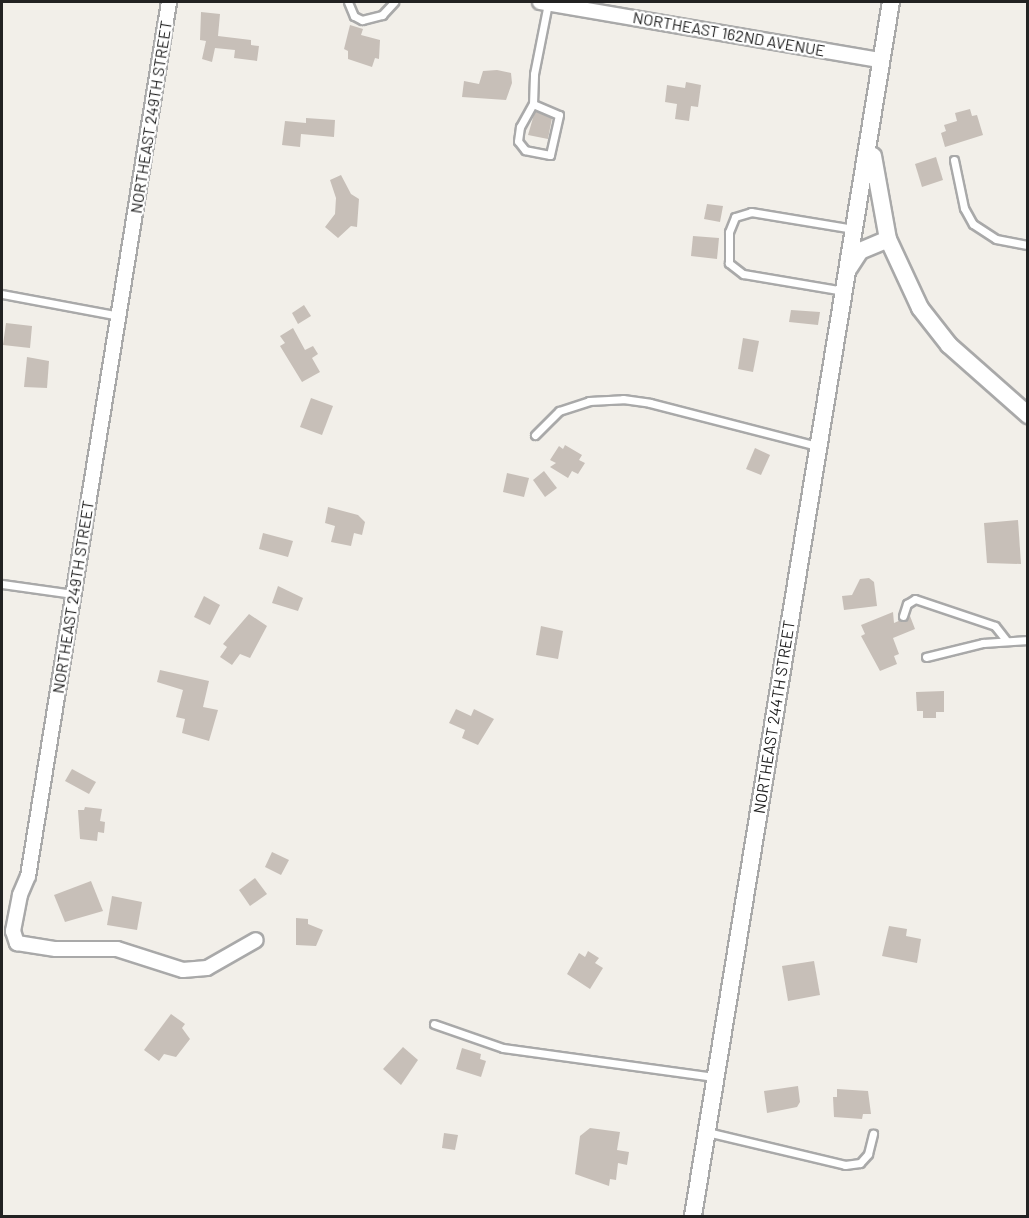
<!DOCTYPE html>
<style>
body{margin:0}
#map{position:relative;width:1029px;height:1218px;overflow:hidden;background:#f2efe9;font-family:Barlow,sans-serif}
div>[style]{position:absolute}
.building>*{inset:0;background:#c7bfb8}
.roads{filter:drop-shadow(2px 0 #a9a9a9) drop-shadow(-2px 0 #a9a9a9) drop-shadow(0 2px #a9a9a9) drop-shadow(0 -2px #a9a9a9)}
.service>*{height:7px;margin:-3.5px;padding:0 3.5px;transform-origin:3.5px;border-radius:3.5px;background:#fff}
.minor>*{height:14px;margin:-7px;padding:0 7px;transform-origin:7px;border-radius:7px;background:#fff}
.tertiary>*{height:16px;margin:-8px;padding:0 8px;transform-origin:8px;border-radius:8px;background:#fff}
span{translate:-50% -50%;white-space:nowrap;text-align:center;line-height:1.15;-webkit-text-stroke:4.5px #fff;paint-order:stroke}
.street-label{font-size:16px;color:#222}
.frame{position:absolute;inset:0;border:3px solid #222;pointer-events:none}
</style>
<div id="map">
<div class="building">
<i style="clip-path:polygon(201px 12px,220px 14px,218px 36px,251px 40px,251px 45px,259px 46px,257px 61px,234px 58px,235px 50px,215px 48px,212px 62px,202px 59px,206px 41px,200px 40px)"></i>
<i style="clip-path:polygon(350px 25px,363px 29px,361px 35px,380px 40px,379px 59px,375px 58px,372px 67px,348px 59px,348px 51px,344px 49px)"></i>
<i style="clip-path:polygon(497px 70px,511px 73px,512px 83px,506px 100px,462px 97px,464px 81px,479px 84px,483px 71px)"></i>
<i style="clip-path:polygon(686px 82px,701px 85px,698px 107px,691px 106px,689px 121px,675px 119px,677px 104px,665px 102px,667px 85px,685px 88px)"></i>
<i style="clip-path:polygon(970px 109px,972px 116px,977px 115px,983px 135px,945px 147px,941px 133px,946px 131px,944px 125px,957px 121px,955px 113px)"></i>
<i style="clip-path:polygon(535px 111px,552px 118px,548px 139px,528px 135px)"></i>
<i style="clip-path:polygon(306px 118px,335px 120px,334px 137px,301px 134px,300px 147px,282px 145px,285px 121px,306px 123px)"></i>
<i style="clip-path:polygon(936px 157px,943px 180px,922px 187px,915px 164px)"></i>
<i style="clip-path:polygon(341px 175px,351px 194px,359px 199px,357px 227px,351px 226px,338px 238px,325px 227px,335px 214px,336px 198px,330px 180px)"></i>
<i style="clip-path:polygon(707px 204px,723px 206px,720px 222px,704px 219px)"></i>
<i style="clip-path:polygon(693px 236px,719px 238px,717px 259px,691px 256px)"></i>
<i style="clip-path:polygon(304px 305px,311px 316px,298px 324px,292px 313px)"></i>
<i style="clip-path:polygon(791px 310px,820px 312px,818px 325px,789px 322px)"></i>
<i style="clip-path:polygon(6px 323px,32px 326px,30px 348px,3px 345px)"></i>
<i style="clip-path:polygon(293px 328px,305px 350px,313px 346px,318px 354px,312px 358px,320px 372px,302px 382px,280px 346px,285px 343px,280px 336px)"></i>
<i style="clip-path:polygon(743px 338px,759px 341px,753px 372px,738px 369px)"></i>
<i style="clip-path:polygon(27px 357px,49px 361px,47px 388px,24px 387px)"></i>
<i style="clip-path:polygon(311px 398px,333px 406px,322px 435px,300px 427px)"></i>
<i style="clip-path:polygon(565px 445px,582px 455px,579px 460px,585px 463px,578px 474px,572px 471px,568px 478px,550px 467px,556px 463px,550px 460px,559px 446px,563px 449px)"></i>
<i style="clip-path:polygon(755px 448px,770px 455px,761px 475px,746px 469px)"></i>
<i style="clip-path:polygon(544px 471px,557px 488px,545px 497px,533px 480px)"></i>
<i style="clip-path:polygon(507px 473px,529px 478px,524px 497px,503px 492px)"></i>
<i style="clip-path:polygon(328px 507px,358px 515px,365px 522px,362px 535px,354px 533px,351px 546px,331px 542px,335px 526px,325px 523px)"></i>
<i style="clip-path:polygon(1018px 520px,1021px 564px,987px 563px,984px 523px)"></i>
<i style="clip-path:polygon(263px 533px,293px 541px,288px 557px,259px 549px)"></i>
<i style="clip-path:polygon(869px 578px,874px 582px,877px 606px,844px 610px,842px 596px,852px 595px,860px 579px)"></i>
<i style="clip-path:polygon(278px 586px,303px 598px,298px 611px,272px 603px)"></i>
<i style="clip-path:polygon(204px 596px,220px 605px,210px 625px,194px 617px)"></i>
<i style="clip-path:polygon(893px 612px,894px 623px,910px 616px,915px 629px,893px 638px,899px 654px,894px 656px,897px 664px,880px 671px,861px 636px,865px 634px,861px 625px)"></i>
<i style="clip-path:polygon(249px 614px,267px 626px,250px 658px,240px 654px,232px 665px,220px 657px,227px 647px,223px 644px)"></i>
<i style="clip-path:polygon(541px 626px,563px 631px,558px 659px,536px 655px)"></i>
<i style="clip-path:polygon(160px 670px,209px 681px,203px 707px,218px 710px,209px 741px,182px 733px,185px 719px,176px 717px,183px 690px,157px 682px)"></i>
<i style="clip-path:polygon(944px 691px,944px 712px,936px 712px,936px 718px,923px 718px,923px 711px,917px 711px,916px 692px)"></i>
<i style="clip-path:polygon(456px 709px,471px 716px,474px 709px,494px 719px,478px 745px,462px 738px,465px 730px,449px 723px)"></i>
<i style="clip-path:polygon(72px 769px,96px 782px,89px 794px,65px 781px)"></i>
<i style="clip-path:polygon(85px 807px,102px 809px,100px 821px,105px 822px,104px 833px,98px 832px,97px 841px,80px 839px,78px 810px,84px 810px)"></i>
<i style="clip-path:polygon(272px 852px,289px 860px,281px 875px,265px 867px)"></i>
<i style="clip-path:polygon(255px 878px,267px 894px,250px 906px,239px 890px)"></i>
<i style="clip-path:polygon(91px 881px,103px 911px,65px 922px,54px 895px)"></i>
<i style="clip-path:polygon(112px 896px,142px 902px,137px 930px,107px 925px)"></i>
<i style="clip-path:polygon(296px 918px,308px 919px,308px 924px,323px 930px,316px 946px,296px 945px)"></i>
<i style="clip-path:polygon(889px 926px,907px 929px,906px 936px,921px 939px,917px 963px,882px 956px)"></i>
<i style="clip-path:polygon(588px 951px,599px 958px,595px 963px,603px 968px,590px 989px,567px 974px,579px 953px,585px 957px)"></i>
<i style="clip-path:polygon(814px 961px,820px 995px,788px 1001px,782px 966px)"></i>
<i style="clip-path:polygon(171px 1014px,185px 1024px,182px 1028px,190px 1039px,176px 1057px,164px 1054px,159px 1061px,144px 1050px)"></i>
<i style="clip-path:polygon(403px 1047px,418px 1060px,401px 1085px,383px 1069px)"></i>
<i style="clip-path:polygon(462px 1048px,481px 1054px,480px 1059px,486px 1061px,481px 1077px,456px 1069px)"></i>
<i style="clip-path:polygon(798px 1086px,800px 1102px,797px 1107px,767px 1113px,764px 1091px)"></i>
<i style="clip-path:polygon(837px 1089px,868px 1091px,871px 1114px,863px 1114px,862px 1119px,834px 1117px,833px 1097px,837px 1097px)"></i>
<i style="clip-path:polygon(590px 1128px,620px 1132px,617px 1150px,629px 1152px,627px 1165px,618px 1163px,616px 1180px,610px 1179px,609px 1186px,575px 1174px,580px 1136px)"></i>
<i style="clip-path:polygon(444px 1133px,458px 1135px,455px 1150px,442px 1148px)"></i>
</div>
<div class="roads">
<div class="service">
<i style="left:348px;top:2px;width:15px;rotate:67deg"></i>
<i style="left:354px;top:16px;width:9px;rotate:27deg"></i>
<i style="left:362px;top:20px;width:21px;rotate:-14deg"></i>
<i style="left:382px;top:15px;width:18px;rotate:-47deg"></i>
<i style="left:533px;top:104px;width:28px;rotate:23deg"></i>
<i style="left:559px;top:115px;width:41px;rotate:102.7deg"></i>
<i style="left:550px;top:155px;width:25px;rotate:-169deg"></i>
<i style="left:525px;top:150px;width:11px;rotate:-128deg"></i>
<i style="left:518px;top:141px;width:14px;rotate:-82deg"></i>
<i style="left:520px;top:127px;width:26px;rotate:-61deg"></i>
<i style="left:533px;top:104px;width:30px;rotate:-88deg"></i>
<i style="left:534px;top:74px;width:72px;rotate:-78.8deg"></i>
<i style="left:954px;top:160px;width:49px;rotate:78.2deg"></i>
<i style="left:964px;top:208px;width:18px;rotate:61deg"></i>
<i style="left:973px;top:224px;width:27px;rotate:33deg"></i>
<i style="left:996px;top:239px;width:33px;rotate:11deg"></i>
<i style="left:844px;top:291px;width:102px;rotate:-170.4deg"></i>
<i style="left:743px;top:274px;width:18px;rotate:-142deg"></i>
<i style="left:729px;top:263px;width:31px;rotate:-90deg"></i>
<i style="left:729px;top:232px;width:16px;rotate:-68deg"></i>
<i style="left:735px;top:217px;width:17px;rotate:-17deg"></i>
<i style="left:751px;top:212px;width:104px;rotate:9.4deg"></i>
<i style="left:2px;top:294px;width:119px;rotate:10.6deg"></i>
<i style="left:535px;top:435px;width:34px;rotate:-45deg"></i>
<i style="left:559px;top:411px;width:32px;rotate:-18deg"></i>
<i style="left:589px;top:401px;width:34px;rotate:-3deg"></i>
<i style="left:623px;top:399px;width:27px;rotate:8deg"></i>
<i style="left:650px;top:403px;width:173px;rotate:14.4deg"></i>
<i style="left:2px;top:584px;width:72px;rotate:8deg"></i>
<i style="left:903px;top:616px;width:13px;rotate:-72deg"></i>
<i style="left:907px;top:604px;width:9px;rotate:-32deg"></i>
<i style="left:915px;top:599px;width:84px;rotate:18.6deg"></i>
<i style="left:995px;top:626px;width:18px;rotate:52deg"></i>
<i style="left:926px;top:657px;width:59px;rotate:-13.8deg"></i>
<i style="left:983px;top:643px;width:45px;rotate:-3.8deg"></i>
<i style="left:434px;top:1024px;width:73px;rotate:19.2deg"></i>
<i style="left:503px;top:1048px;width:215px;rotate:7.8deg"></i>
<i style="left:707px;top:1132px;width:142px;rotate:13.4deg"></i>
<i style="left:845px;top:1165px;width:15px;rotate:-8deg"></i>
<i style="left:860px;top:1163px;width:12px;rotate:-48deg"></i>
<i style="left:868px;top:1154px;width:21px;rotate:-76deg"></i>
</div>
<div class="minor">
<i style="left:169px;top:2px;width:885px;rotate:99.16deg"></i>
<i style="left:28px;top:876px;width:21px;rotate:113deg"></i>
<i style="left:20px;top:895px;width:37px;rotate:101deg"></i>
<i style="left:13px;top:931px;width:13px;rotate:72deg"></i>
<i style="left:17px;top:943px;width:39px;rotate:9deg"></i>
<i style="left:56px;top:949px;width:61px"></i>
<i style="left:117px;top:949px;width:69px;rotate:17.7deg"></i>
<i style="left:183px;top:970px;width:24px;rotate:-5deg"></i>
<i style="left:207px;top:968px;width:56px;rotate:-29.7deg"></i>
<i style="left:540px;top:2px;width:346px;rotate:9.7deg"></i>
</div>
<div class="tertiary">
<i style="left:873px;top:156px;width:84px;rotate:79.8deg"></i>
<i style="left:888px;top:239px;width:76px;rotate:65.1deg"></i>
<i style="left:920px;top:308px;width:47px;rotate:51.9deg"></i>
<i style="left:949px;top:345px;width:106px;rotate:41.5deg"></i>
<i style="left:849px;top:268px;width:20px;rotate:-57deg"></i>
<i style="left:860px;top:251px;width:30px;rotate:-23deg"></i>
<i style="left:693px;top:1216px;width:1230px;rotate:-80.74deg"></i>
</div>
</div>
<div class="street-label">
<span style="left:729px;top:34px;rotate:10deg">NORTHEAST 162ND AVENUE</span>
<span style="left:151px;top:117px;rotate:-81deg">NORTHEAST 249TH STREET</span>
<span style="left:73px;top:597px;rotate:-81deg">NORTHEAST 249TH STREET</span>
<span style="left:774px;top:717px;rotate:-81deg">NORTHEAST 244TH STREET</span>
</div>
<div class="frame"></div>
</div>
